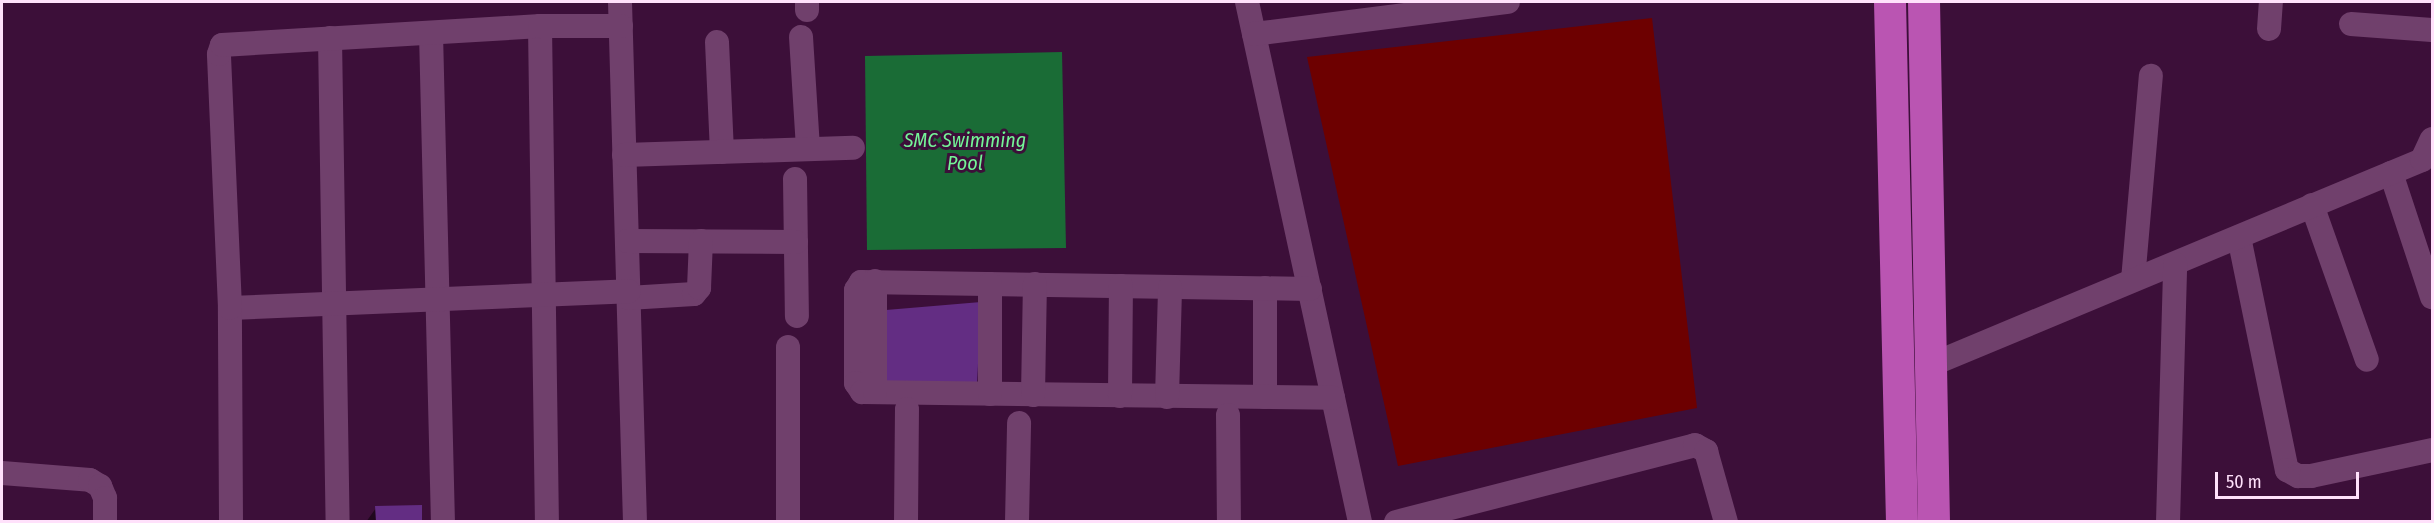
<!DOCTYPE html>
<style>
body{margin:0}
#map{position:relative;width:2434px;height:523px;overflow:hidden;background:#3c0f39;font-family:"Fira Sans Condensed",sans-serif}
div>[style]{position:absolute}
.green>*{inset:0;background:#6d0000}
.water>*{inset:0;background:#1a6c36}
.shadow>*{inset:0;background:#0007}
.building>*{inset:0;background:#632d83}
.minor>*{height:24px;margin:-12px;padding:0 12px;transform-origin:12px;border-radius:12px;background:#70406c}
.major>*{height:32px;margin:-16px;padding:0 16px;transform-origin:16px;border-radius:16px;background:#ba55b2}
span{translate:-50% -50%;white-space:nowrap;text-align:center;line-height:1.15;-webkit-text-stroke:6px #3c0f39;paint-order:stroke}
.water-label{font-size:20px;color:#74f597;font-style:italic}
.frame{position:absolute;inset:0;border:3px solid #ffe1fb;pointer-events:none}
.scale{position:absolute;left:2215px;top:472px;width:144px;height:27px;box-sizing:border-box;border:3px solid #ffe1fb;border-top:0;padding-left:8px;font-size:18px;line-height:21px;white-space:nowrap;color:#ffe1fb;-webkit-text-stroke:4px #3c0f39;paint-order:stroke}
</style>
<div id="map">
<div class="green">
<i style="clip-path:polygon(1652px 18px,1697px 408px,1398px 466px,1307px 57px)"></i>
</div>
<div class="water">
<i style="clip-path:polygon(1062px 52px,1066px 248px,867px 250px,865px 56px)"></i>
</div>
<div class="shadow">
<i style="clip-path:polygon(376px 508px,421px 522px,366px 522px)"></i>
</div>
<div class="building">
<i style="clip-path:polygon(981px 302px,977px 385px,883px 383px,886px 310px)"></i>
<i style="clip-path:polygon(422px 505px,422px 522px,376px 522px,375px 506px)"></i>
</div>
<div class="minor">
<i style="left:620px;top:2px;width:520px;rotate:88.35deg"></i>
<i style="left:807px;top:2px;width:8px;rotate:90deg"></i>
<i style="left:1247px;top:2px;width:532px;rotate:77.74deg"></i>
<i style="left:2351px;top:24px;width:81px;rotate:4.2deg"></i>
<i style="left:540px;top:26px;width:496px;rotate:89.2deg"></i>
<i style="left:2269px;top:29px;width:27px;rotate:-86deg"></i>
<i style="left:431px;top:33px;width:489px;rotate:88.6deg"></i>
<i style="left:1254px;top:34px;width:256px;rotate:-7.2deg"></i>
<i style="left:801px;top:37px;width:112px;rotate:86.4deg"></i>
<i style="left:330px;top:38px;width:484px;rotate:89.1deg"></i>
<i style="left:717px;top:42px;width:110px;rotate:87.4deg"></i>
<i style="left:624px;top:155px;width:229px;rotate:-1.8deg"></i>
<i style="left:2391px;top:173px;width:131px;rotate:71.7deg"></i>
<i style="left:795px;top:179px;width:137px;rotate:89.2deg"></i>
<i style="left:2312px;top:205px;width:164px;rotate:70.5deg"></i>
<i style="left:2239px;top:237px;width:238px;rotate:78.4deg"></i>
<i style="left:2287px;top:470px;width:13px;rotate:29deg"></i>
<i style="left:2298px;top:476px;width:13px"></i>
<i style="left:2311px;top:476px;width:124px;rotate:-12.1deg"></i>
<i style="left:627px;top:241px;width:169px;rotate:0.3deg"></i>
<i style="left:2133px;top:280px;width:205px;rotate:-85deg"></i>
<i style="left:1265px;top:288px;width:109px;rotate:90deg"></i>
<i style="left:1310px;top:289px;width:449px;rotate:-179.1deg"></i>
<i style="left:861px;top:282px;width:9px;rotate:122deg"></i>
<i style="left:856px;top:290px;width:93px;rotate:90deg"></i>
<i style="left:856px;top:383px;width:11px;rotate:56deg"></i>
<i style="left:862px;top:392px;width:471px;rotate:0.7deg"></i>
<i style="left:628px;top:298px;width:66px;rotate:-3.5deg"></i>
<i style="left:694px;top:294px;width:8px;rotate:-50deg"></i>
<i style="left:699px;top:288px;width:47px;rotate:-87.6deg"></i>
<i style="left:230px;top:308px;width:399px;rotate:-2.4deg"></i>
<i style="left:1933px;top:364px;width:530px;rotate:-22.64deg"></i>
<i style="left:2422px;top:160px;width:23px;rotate:-65deg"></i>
<i style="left:875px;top:392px;width:111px;rotate:-90deg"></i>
<i style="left:990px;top:394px;width:110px;rotate:-90deg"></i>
<i style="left:1033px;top:395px;width:111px;rotate:-89deg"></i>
<i style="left:1120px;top:396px;width:110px;rotate:-89.5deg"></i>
<i style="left:1167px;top:397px;width:110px;rotate:-88.4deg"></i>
<i style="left:1228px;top:415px;width:107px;rotate:89.5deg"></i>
<i style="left:2px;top:473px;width:88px;rotate:4.5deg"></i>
<i style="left:90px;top:480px;width:12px;rotate:31deg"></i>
<i style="left:100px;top:486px;width:13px;rotate:67deg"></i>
<i style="left:105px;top:498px;width:24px;rotate:90deg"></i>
<i style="left:231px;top:522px;width:214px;rotate:-90.3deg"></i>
<i style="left:230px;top:308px;width:254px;rotate:-92.5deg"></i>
<i style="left:219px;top:54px;width:9px;rotate:-72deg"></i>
<i style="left:222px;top:45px;width:319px;rotate:-3.4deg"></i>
<i style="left:540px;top:26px;width:81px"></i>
<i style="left:788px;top:522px;width:175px;rotate:-90deg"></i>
<i style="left:906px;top:522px;width:113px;rotate:-89.5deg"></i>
<i style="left:1017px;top:522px;width:99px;rotate:-88.8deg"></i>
<i style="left:1396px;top:522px;width:309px;rotate:-14.4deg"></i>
<i style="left:1695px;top:445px;width:13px;rotate:29deg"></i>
<i style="left:1706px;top:451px;width:74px;rotate:74.3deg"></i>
<i style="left:2168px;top:522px;width:258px;rotate:-88.4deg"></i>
</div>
<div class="major">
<i style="left:1890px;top:2px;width:520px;rotate:88.68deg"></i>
<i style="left:1924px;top:2px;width:520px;rotate:88.9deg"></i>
</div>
<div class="water-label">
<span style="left:965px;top:152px">SMC Swimming<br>Pool</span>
</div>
<div class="frame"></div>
<div class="scale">50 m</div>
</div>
